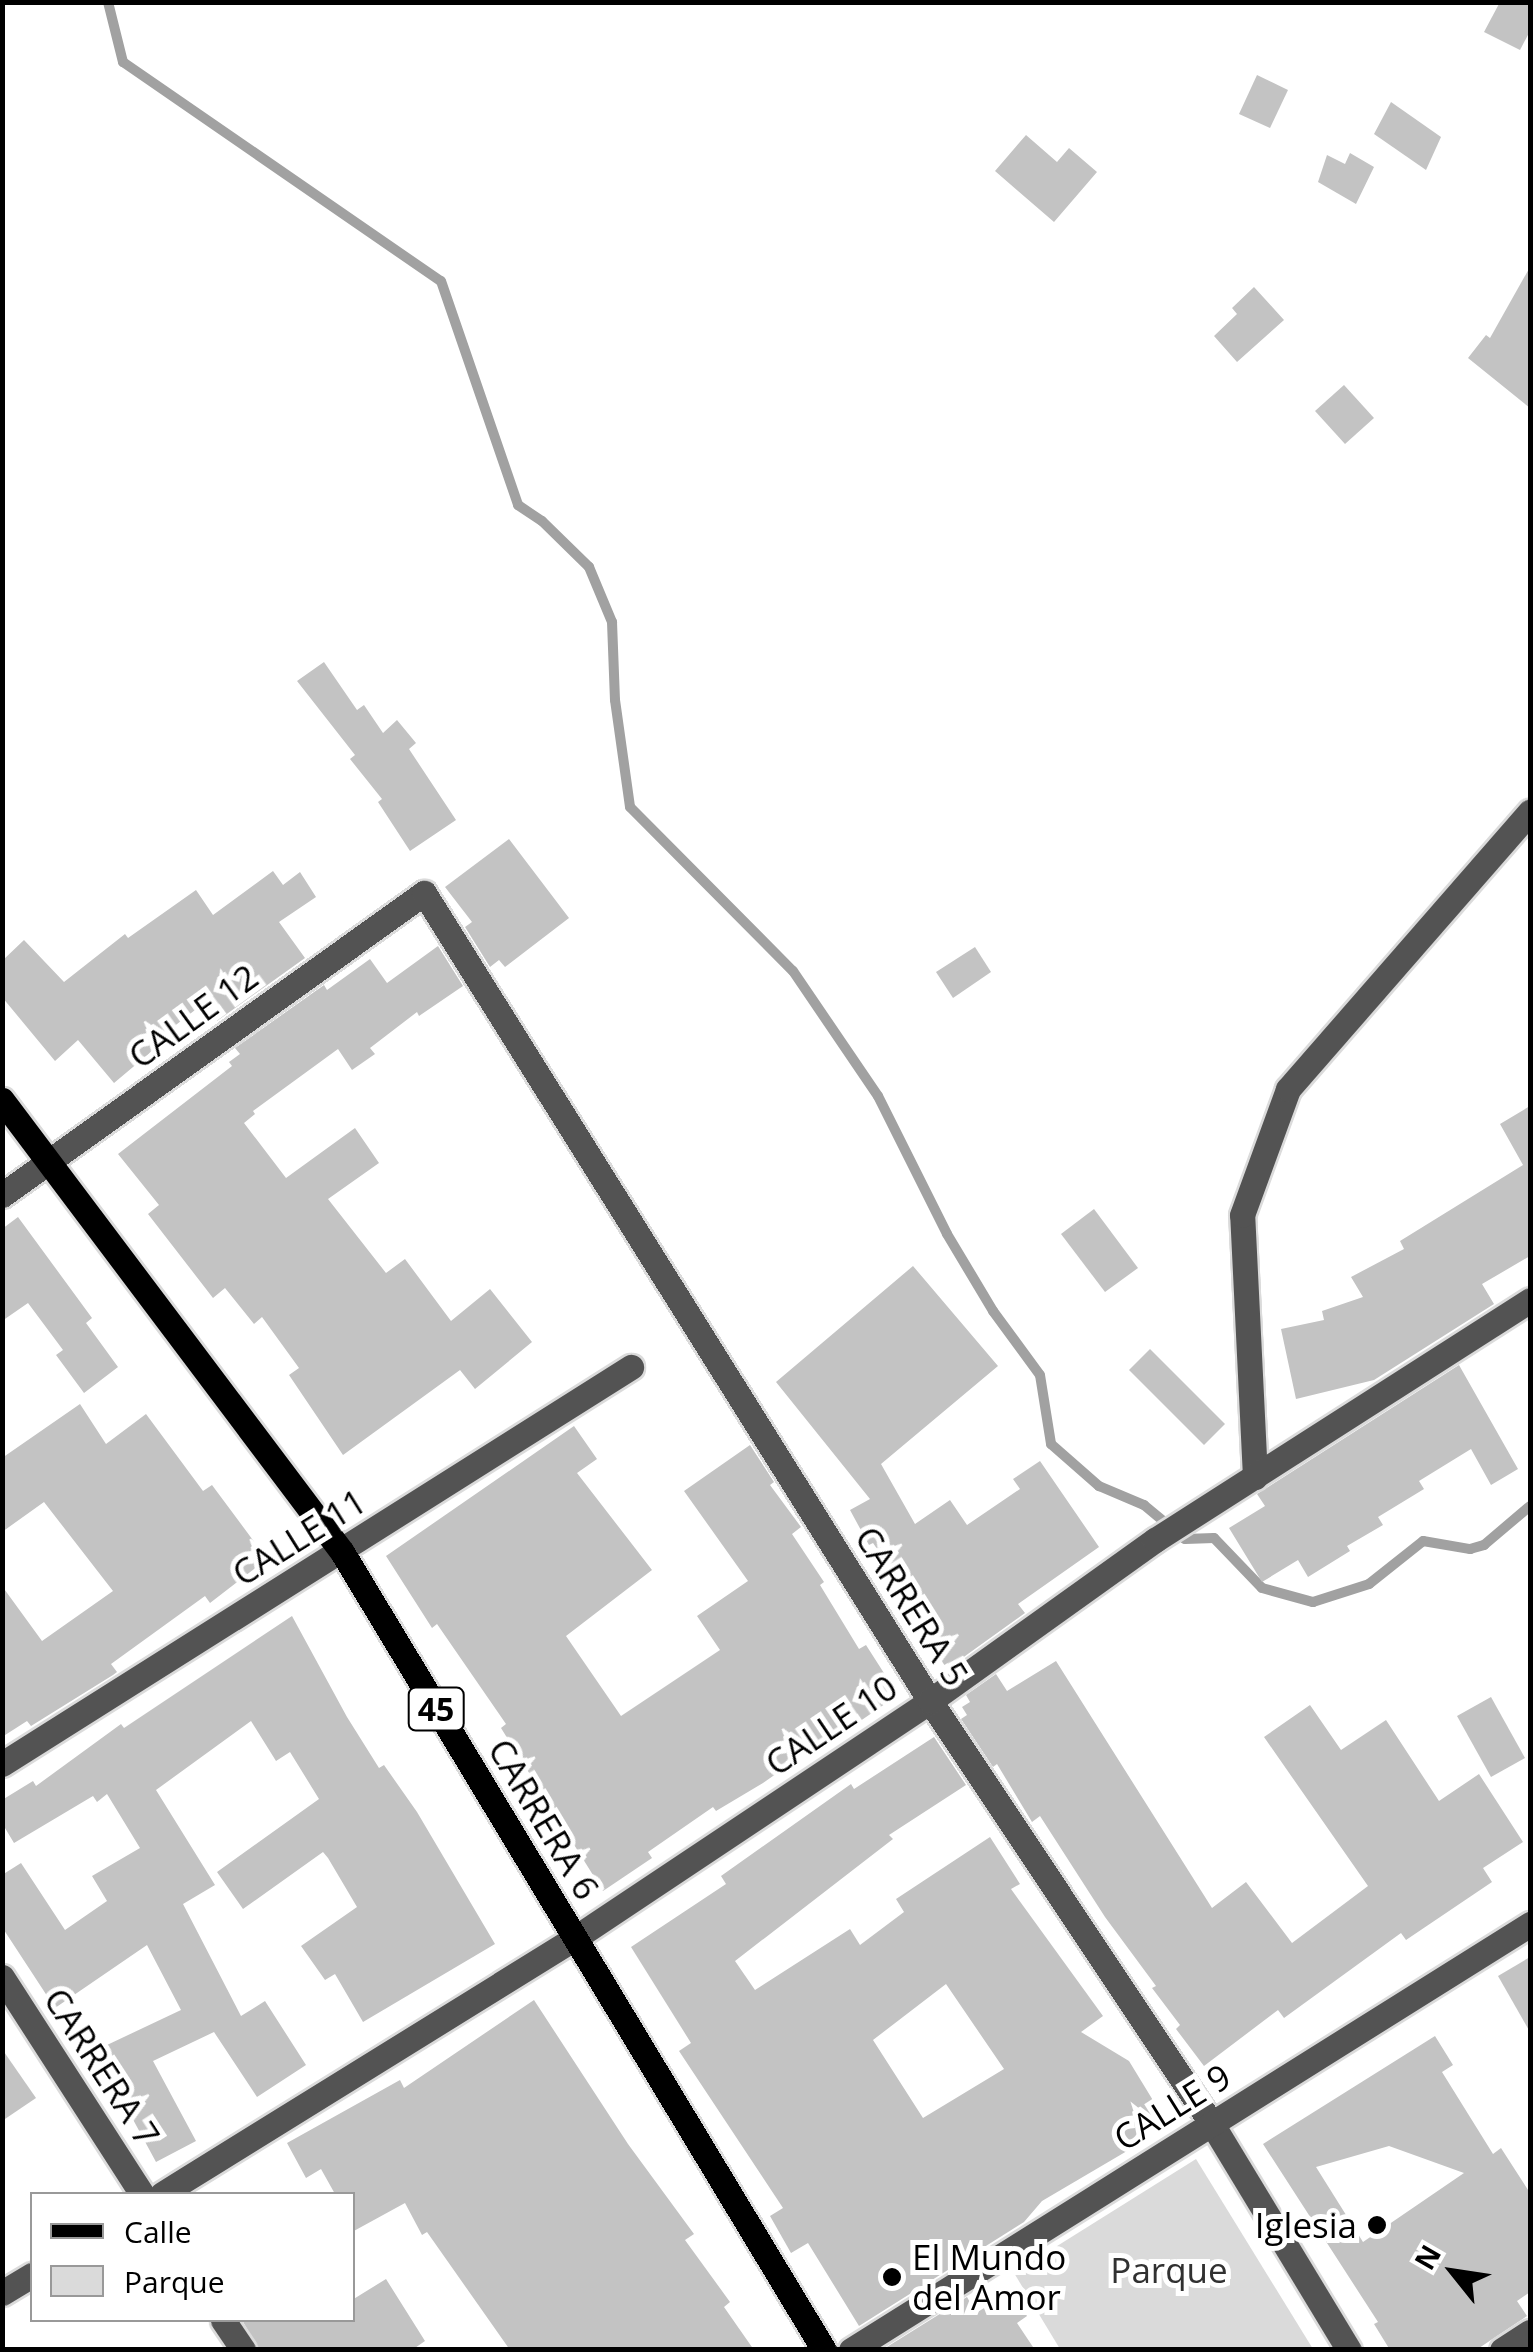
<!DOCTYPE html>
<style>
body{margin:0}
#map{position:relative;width:1533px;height:2352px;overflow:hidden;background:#fff;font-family:"Open Sans",sans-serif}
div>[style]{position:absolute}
.green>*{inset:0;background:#dadada}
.stream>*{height:10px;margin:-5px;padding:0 5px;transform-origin:5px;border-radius:5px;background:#a1a1a1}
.building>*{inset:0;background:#c3c3c3}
.roads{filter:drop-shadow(2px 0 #dbdbdb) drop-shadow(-2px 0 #dbdbdb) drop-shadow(0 2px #dbdbdb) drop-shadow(0 -2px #dbdbdb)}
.minor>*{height:25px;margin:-12.5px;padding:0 12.5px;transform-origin:12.5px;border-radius:12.5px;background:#535353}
.major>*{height:25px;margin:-12.5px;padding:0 12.5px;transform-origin:12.5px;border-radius:12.5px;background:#000}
.dots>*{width:28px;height:28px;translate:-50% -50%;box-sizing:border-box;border:5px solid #fff;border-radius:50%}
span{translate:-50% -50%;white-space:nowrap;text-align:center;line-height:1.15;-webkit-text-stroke:10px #fff;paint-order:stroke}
.shield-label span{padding:2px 8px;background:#fff;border:2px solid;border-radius:8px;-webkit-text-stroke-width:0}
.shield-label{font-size:32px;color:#000;font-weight:700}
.street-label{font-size:35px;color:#000}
.poi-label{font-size:35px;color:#000}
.right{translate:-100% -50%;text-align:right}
.left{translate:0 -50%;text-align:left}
.park-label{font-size:35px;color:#313131}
.frame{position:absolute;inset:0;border:5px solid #000;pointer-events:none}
.legend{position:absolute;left:30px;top:2192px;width:325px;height:130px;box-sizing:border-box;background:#fff;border:2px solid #999;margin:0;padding:12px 18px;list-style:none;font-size:30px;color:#000}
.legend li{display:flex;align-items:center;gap:20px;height:50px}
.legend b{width:50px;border:2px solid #999}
.north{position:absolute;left:1403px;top:2222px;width:100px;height:100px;-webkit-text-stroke:8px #fff;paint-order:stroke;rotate:300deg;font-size:28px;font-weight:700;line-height:40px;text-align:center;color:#000}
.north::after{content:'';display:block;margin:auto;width:35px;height:45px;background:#000;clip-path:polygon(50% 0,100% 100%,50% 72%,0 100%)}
</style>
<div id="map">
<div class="green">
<i style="clip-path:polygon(1196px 2159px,1313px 2349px,1060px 2349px,1014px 2273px)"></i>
</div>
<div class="stream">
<i style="left:108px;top:2px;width:62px;rotate:76deg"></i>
<i style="left:123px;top:62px;width:386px;rotate:34.6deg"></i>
<i style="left:441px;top:281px;width:237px;rotate:71deg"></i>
<i style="left:518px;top:505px;width:29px;rotate:34deg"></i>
<i style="left:542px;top:521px;width:66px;rotate:44.4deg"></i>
<i style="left:589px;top:567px;width:60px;rotate:67.3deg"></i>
<i style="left:612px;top:622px;width:78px;rotate:87.8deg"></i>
<i style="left:615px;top:700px;width:108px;rotate:82deg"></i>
<i style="left:630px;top:807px;width:231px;rotate:45.2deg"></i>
<i style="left:793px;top:971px;width:151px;rotate:55.8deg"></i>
<i style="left:878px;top:1096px;width:154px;rotate:63.4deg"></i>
<i style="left:947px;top:1234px;width:90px;rotate:59.1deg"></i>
<i style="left:993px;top:1311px;width:79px;rotate:53.7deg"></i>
<i style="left:1040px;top:1375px;width:70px;rotate:80.9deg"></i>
<i style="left:1051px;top:1444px;width:64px;rotate:41.2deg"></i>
<i style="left:1099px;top:1486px;width:49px;rotate:22.9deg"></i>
<i style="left:1144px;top:1505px;width:53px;rotate:39.7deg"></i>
<i style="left:1185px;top:1539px;width:29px;rotate:-2deg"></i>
<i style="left:1214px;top:1538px;width:69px;rotate:46.2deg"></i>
<i style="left:1262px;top:1588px;width:53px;rotate:15.4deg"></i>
<i style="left:1313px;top:1602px;width:59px;rotate:-17.8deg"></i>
<i style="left:1369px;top:1584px;width:69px;rotate:-38.5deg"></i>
<i style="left:1423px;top:1541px;width:48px;rotate:9.7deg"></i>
<i style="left:1470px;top:1549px;width:15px;rotate:-16deg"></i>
<i style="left:1484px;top:1545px;width:60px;rotate:-40.3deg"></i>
</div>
<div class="building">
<i style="clip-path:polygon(1500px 2px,1530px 2px,1530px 31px,1520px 50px,1484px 32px)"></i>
<i style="clip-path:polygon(1257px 75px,1288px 90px,1270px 128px,1239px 114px)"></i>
<i style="clip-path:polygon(1391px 102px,1441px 137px,1426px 170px,1374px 134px)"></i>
<i style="clip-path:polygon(1026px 135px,1057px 162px,1069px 148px,1097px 172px,1054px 222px,995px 171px)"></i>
<i style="clip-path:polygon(1350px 153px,1374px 167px,1356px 204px,1318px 182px,1327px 155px,1345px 164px)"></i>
<i style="clip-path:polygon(1530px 267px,1530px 408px,1468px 358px,1486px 335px,1490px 338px)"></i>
<i style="clip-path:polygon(1254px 287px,1284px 320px,1237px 362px,1214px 336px,1237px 314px,1232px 308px)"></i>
<i style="clip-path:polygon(1344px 385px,1374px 418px,1345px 444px,1315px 411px)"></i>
<i style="clip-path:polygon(324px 662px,357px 710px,364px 705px,383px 733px,397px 720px,416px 743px,409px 749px,456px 820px,410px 851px,378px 802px,382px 799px,350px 759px,355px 755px,297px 681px)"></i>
<i style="clip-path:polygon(509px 839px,569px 918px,505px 967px,499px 960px,490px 967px,465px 927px,472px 922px,445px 887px)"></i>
<i style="clip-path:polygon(273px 871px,283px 885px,300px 872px,316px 897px,279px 922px,305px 958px,217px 1021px,204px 1003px,154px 1042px,158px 1046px,114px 1083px,78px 1040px,55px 1061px,2px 997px,2px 961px,24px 940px,64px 982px,125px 934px,128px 938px,196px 890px,213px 915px)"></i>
<i style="clip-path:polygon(438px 946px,463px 986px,419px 1016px,417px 1012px,370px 1048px,375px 1054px,352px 1070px,338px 1049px,253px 1111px,255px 1114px,244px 1123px,286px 1178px,355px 1128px,379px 1163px,328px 1199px,386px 1273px,405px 1259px,451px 1321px,490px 1289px,532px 1342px,475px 1389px,460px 1370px,343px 1455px,289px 1375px,299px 1368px,262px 1317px,254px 1324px,225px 1288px,213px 1298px,148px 1214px,159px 1205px,118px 1154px,232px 1066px,229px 1062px,240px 1054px,235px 1048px,324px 985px,327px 990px,370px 959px,387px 983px)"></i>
<i style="clip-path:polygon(975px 947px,991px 972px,953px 998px,936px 972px)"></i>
<i style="clip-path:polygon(1530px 1106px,1530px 1256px,1482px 1284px,1494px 1304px,1374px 1380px,1296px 1399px,1281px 1329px,1324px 1320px,1322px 1311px,1363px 1297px,1351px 1277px,1404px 1249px,1400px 1241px,1523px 1165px,1500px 1124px)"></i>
<i style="clip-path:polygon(1094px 1209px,1138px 1268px,1105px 1292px,1061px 1234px)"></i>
<i style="clip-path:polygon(18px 1217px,92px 1318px,86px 1323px,118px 1367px,84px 1393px,56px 1355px,63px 1350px,28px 1303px,2px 1321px,2px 1229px)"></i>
<i style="clip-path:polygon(913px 1266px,998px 1366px,881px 1464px,915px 1524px,950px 1500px,967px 1525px,1020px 1489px,1013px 1479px,1040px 1461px,1099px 1547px,1018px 1604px,1025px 1613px,947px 1669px,897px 1593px,904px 1588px,873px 1543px,869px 1545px,850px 1510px,870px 1499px,776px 1382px)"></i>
<i style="clip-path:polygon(1150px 1349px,1225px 1424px,1204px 1445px,1129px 1370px)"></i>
<i style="clip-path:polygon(1459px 1365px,1518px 1469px,1491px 1485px,1471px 1449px,1419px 1481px,1424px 1489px,1378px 1517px,1383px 1525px,1347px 1546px,1350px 1551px,1308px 1577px,1298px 1560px,1262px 1582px,1229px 1528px,1265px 1506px,1257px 1494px)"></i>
<i style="clip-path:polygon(80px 1404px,106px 1444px,146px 1414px,203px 1491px,212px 1485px,267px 1559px,210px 1603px,205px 1596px,111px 1664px,117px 1672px,113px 1675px,31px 1726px,27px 1721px,2px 1737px,2px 1586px,42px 1641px,113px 1591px,44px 1502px,2px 1532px,2px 1458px)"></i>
<i style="clip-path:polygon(574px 1426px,597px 1459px,577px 1473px,652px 1570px,566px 1636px,621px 1716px,720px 1650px,697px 1616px,748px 1581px,684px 1491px,750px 1445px,774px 1482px,770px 1485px,801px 1527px,792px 1534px,824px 1582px,820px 1585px,859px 1649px,866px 1645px,898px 1695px,853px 1726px,850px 1722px,763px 1783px,716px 1811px,713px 1807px,648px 1852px,652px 1858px,603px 1891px,501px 1728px,506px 1724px,437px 1624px,432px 1628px,386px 1556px)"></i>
<i style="clip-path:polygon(292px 1616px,347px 1717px,379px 1768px,384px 1765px,417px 1812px,495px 1944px,363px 2022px,335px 1974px,325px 1980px,301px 1946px,357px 1907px,328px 1858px,323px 1852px,243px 1909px,217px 1872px,319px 1799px,290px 1752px,276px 1761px,251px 1721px,156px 1790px,215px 1885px,183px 1904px,241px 2016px,265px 2001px,306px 2065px,257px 2097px,214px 2032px,153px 2061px,196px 2141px,156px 2162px,123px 2101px,131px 2097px,107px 2045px,181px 2010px,147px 1945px,55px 2008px,2px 1927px,2px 1875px,21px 1863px,65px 1930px,107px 1901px,92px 1876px,140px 1848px,107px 1794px,97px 1802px,93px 1796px,14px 1843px,2px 1823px,2px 1800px,33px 1781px,36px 1786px,121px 1724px,124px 1728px)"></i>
<i style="clip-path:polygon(1056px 1661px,1212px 1908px,1246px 1882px,1292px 1943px,1368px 1886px,1264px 1737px,1310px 1705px,1341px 1750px,1386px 1720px,1439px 1801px,1479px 1774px,1523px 1842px,1483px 1868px,1492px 1882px,1406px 1940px,1401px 1933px,1284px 2018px,1278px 2010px,1204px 2066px,1176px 2029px,1180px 2025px,1152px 1988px,1156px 1986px,1105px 1917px,1040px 1816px,1032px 1822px,997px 1764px,993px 1767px,961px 1719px,967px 1715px,962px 1707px,970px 1702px,966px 1695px,996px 1674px,1007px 1691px)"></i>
<i style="clip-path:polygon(1491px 1697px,1525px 1758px,1491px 1777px,1457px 1716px)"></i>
<i style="clip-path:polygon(evenodd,934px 1737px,966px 1785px,889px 1835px,893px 1839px,735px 1961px,755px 1990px,850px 1929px,860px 1945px,904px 1912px,896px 1899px,990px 1837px,1020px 1884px,1011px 1889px,1103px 2016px,1081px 2032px,1129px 2061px,1165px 2120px,1141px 2135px,1144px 2141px,1042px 2201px,1024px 2222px,859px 2326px,808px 2243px,791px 2253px,770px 2216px,783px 2208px,679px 2051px,691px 2043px,631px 1947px,726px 1884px,721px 1876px,851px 1784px,854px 1789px,934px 1737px,946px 1984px,1004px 2069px,923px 2118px,873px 2040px,946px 1984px)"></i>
<i style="clip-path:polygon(1530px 1957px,1530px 2032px,1498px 1976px)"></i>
<i style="clip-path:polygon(534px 2000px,628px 2144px,694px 2234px,685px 2240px,730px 2302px,724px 2307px,754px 2350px,510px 2350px,427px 2232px,422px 2235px,405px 2203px,352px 2232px,352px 2194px,335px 2194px,321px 2169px,306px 2178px,287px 2143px,400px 2080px,404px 2088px)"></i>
<i style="clip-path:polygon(evenodd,1435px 2036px,1453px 2065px,1442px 2072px,1493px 2154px,1501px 2148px,1530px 2193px,1530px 2292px,1517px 2301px,1527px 2316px,1476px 2350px,1390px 2350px,1374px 2324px,1378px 2322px,1263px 2144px,1435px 2036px,1389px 2146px,1464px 2173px,1363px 2242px,1316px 2167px,1389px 2146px)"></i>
<i style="clip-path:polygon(2px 2049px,36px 2098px,2px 2121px)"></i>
<i style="clip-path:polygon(386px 2279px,425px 2341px,412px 2350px,259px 2350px,242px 2320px,352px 2320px,352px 2300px)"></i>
<i style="clip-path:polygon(1012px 2291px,1027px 2316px,1017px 2323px,1035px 2350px,882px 2350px,967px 2297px,976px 2313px)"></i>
</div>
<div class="roads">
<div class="minor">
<i style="left:2px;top:1195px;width:519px;rotate:-35.59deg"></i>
<i style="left:424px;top:893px;width:953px;rotate:57.94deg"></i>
<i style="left:930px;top:1701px;width:508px;rotate:56.31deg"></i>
<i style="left:1212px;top:2124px;width:264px;rotate:58.8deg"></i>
<i style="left:1255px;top:1477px;width:262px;rotate:-92.8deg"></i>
<i style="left:1242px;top:1215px;width:134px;rotate:-69.9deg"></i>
<i style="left:1288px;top:1089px;width:368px;rotate:-48.9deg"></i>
<i style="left:2px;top:1764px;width:744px;rotate:-32.26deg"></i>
<i style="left:2px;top:1977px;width:258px;rotate:57.2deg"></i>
<i style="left:162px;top:2194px;width:486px;rotate:-31.8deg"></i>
<i style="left:575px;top:1938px;width:427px;rotate:-33.7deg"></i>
<i style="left:930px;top:1701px;width:277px;rotate:-35.6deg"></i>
<i style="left:1155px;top:1540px;width:445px;rotate:-32.6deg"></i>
<i style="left:2px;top:2293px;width:35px;rotate:-31deg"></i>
<i style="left:223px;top:2320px;width:36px;rotate:56deg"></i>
<i style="left:851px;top:2350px;width:802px;rotate:-32.1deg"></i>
<i style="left:1502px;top:2350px;width:33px;rotate:-33deg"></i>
</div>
<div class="major">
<i style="left:2px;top:1100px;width:566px;rotate:53.05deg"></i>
<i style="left:342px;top:1552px;width:932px;rotate:58.87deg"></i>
</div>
</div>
<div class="dots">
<i style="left:1377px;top:2225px;background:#000"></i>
<i style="left:892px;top:2277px;background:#000"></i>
</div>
<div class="shield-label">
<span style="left:436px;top:1709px">45</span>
</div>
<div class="street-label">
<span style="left:193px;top:1016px;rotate:-36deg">CALLE 12</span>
<span style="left:299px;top:1537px;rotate:-32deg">CALLE 11</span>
<span style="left:912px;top:1606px;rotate:58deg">CARRERA 5</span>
<span style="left:831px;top:1725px;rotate:-34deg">CALLE 10</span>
<span style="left:544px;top:1819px;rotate:59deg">CARRERA 6</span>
<span style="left:102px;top:2067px;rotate:57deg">CARRERA 7</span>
<span style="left:1172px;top:2107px;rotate:-32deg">CALLE 9</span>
</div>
<div class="poi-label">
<span class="right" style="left:1357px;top:2225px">Iglesia</span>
<span class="left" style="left:912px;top:2277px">El Mundo<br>del Amor</span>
</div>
<div class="park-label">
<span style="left:1169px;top:2270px">Parque</span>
</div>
<div class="frame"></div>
<ul class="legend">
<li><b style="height:12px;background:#000"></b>Calle</li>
<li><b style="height:28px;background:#dadada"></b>Parque</li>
</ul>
<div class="north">N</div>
</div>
